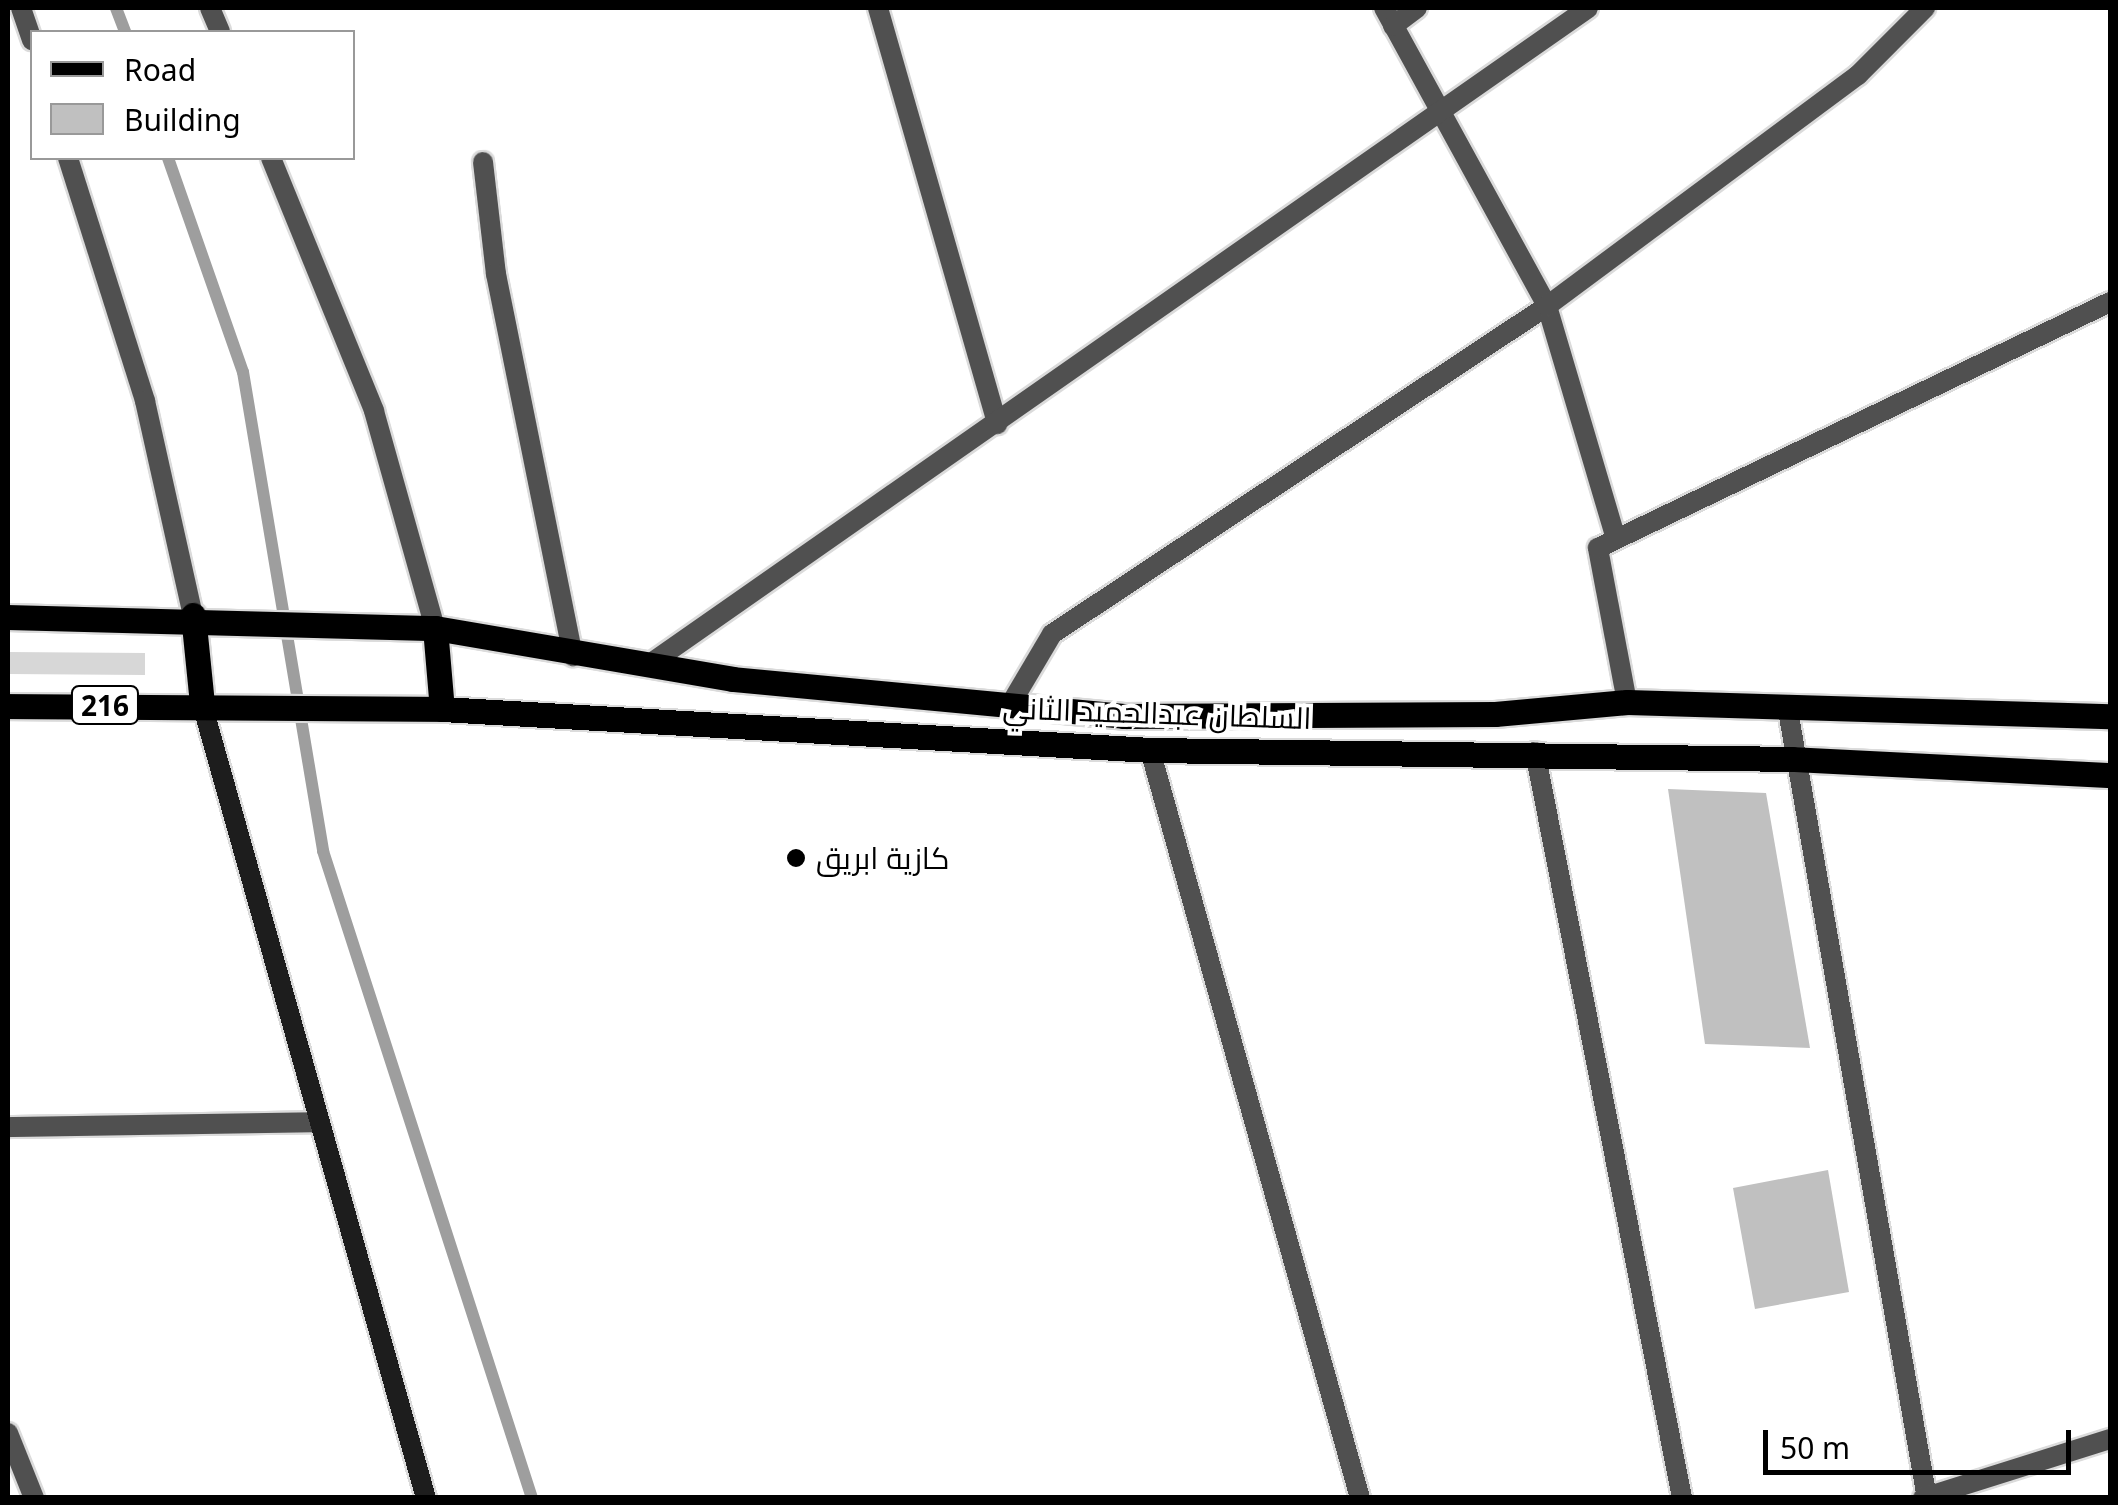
<!DOCTYPE html>
<meta charset="utf-8">
<style>
body{margin:0}
#map{position:relative;width:2118px;height:1505px;overflow:hidden;background:#fff;font-family:"Noto Sans",Cairo,sans-serif}
div>[style]{position:absolute}
.green>*{inset:0;background:#d7d7d7}
.stream>*{height:12px;margin:-6px;padding:0 6px;transform-origin:6px;border-radius:6px;background:#9e9e9e}
.building>*{inset:0;background:#c0c0c0}
.roads{filter:drop-shadow(2px 0 #dbdbdb) drop-shadow(-2px 0 #dbdbdb) drop-shadow(0 2px #dbdbdb) drop-shadow(0 -2px #dbdbdb)}
.minor>*{height:20px;margin:-10px;padding:0 10px;transform-origin:10px;border-radius:10px;background:#505050}
.secondary>*{height:20px;margin:-10px;padding:0 10px;transform-origin:10px;border-radius:10px;background:#1d1d1d}
.primary>*{height:25px;margin:-12.5px;padding:0 12.5px;transform-origin:12.5px;border-radius:12.5px;background:#000}
.dots>*{width:28px;height:28px;translate:-50% -50%;box-sizing:border-box;border:5px solid #fff;border-radius:50%}
span{translate:-50% -50%;white-space:nowrap;text-align:center;line-height:1.15;-webkit-text-stroke:8px #fff;paint-order:stroke}
.shield-label span{padding:2px 8px;background:#fff;border:2px solid;border-radius:8px;-webkit-text-stroke-width:0}
.shield-label{font-size:28px;color:#000;font-weight:700}
.street-label{font-size:30px;color:#000}
.poi-label{font-size:30px;color:#000}
.left{translate:0 -50%;text-align:left}
.frame{position:absolute;inset:0;border:10px solid #000;pointer-events:none}
.legend{position:absolute;left:30px;top:30px;width:325px;height:130px;box-sizing:border-box;background:#fff;border:2px solid #999;margin:0;padding:12px 18px;list-style:none;font-size:30px;color:#000}
.legend li{display:flex;align-items:center;gap:20px;height:50px}
.legend b{width:50px;border:2px solid #999}
.scale{position:absolute;left:1763px;top:1430px;width:308px;height:45px;box-sizing:border-box;border:5px solid #000;border-top:0;padding-left:12px;font-size:30px;line-height:35px;white-space:nowrap;color:#000;-webkit-text-stroke:8px #fff;paint-order:stroke}
</style>
<div id="map">
<div class="green">
<i style="clip-path:polygon(8px 652px,145px 653px,145px 675px,8px 674px)"></i>
</div>
<div class="stream">
<i style="left:116px;top:8px;width:26px;rotate:69deg"></i>
<i style="left:168px;top:158px;width:227px;rotate:70.7deg"></i>
<i style="left:243px;top:372px;width:486px;rotate:80.5deg"></i>
<i style="left:323px;top:851px;width:680px;rotate:72.1deg"></i>
</div>
<div class="building">
<i style="clip-path:polygon(1668px 789px,1766px 793px,1810px 1048px,1705px 1044px)"></i>
<i style="clip-path:polygon(1828px 1170px,1849px 1292px,1755px 1309px,1733px 1188px)"></i>
</div>
<div class="roads">
<div class="minor">
<i style="left:21px;top:8px;width:34px;rotate:71deg"></i>
<i style="left:210px;top:8px;width:26px;rotate:67deg"></i>
<i style="left:878px;top:8px;width:433px;rotate:74deg"></i>
<i style="left:1384px;top:8px;width:340px;rotate:61.3deg"></i>
<i style="left:1547px;top:306px;width:243px;rotate:73.5deg"></i>
<i style="left:1393px;top:26px;width:30px;rotate:-37deg"></i>
<i style="left:68px;top:158px;width:255px;rotate:72.4deg"></i>
<i style="left:145px;top:401px;width:219px;rotate:77.4deg"></i>
<i style="left:271px;top:158px;width:273px;rotate:67.8deg"></i>
<i style="left:374px;top:411px;width:225px;rotate:74.3deg"></i>
<i style="left:483px;top:162px;width:113px;rotate:83.4deg"></i>
<i style="left:496px;top:274px;width:390px;rotate:78.6deg"></i>
<i style="left:647px;top:666px;width:1148px;rotate:-34.96deg"></i>
<i style="left:1627px;top:702px;width:157px;rotate:-100.7deg"></i>
<i style="left:1598px;top:548px;width:568px;rotate:-25.66deg"></i>
<i style="left:1010px;top:705px;width:82px;rotate:-59.4deg"></i>
<i style="left:1052px;top:634px;width:594px;rotate:-33.53deg"></i>
<i style="left:1547px;top:306px;width:387px;rotate:-36.6deg"></i>
<i style="left:1858px;top:75px;width:95px;rotate:-45deg"></i>
<i style="left:1787px;top:705px;width:805px;rotate:79.99deg"></i>
<i style="left:1150px;top:750px;width:777px;rotate:74.32deg"></i>
<i style="left:1535px;top:752px;width:760px;rotate:78.85deg"></i>
<i style="left:8px;top:1127px;width:311px;rotate:-0.9deg"></i>
<i style="left:8px;top:1433px;width:70px;rotate:68.2deg"></i>
<i style="left:1923px;top:1498px;width:196px;rotate:-17.5deg"></i>
</div>
<div class="secondary">
<i style="left:202px;top:704px;width:825px;rotate:74.25deg"></i>
</div>
<div class="primary">
<i style="left:193px;top:615px;width:89px;rotate:84.2deg"></i>
<i style="left:8px;top:617px;width:427px;rotate:1.5deg"></i>
<i style="left:435px;top:628px;width:302px;rotate:9.7deg"></i>
<i style="left:733px;top:679px;width:393px;rotate:5.4deg"></i>
<i style="left:1124px;top:716px;width:371px;rotate:-0.3deg"></i>
<i style="left:1495px;top:714px;width:133px;rotate:-5.2deg"></i>
<i style="left:1627px;top:702px;width:483px;rotate:1.7deg"></i>
<i style="left:435px;top:628px;width:81px;rotate:85.1deg"></i>
<i style="left:8px;top:706px;width:434px;rotate:0.4deg"></i>
<i style="left:442px;top:709px;width:709px;rotate:3.31deg"></i>
<i style="left:1150px;top:750px;width:642px;rotate:0.8deg"></i>
<i style="left:1792px;top:759px;width:318px;rotate:2.9deg"></i>
</div>
</div>
<div class="dots">
<i style="left:796px;top:858px;background:#000"></i>
</div>
<div class="shield-label">
<span style="left:105px;top:705px">216</span>
</div>
<div class="street-label">
<span style="left:1157px;top:713px;rotate:2deg">السلطان عبدالحميد الثاني</span>
</div>
<div class="poi-label">
<span class="left" style="left:816px;top:858px">كازية ابريق</span>
</div>
<div class="frame"></div>
<ul class="legend">
<li><b style="height:12px;background:#000"></b>Road</li>
<li><b style="height:28px;background:#c0c0c0"></b>Building</li>
</ul>
<div class="scale">50 m</div>
</div>
